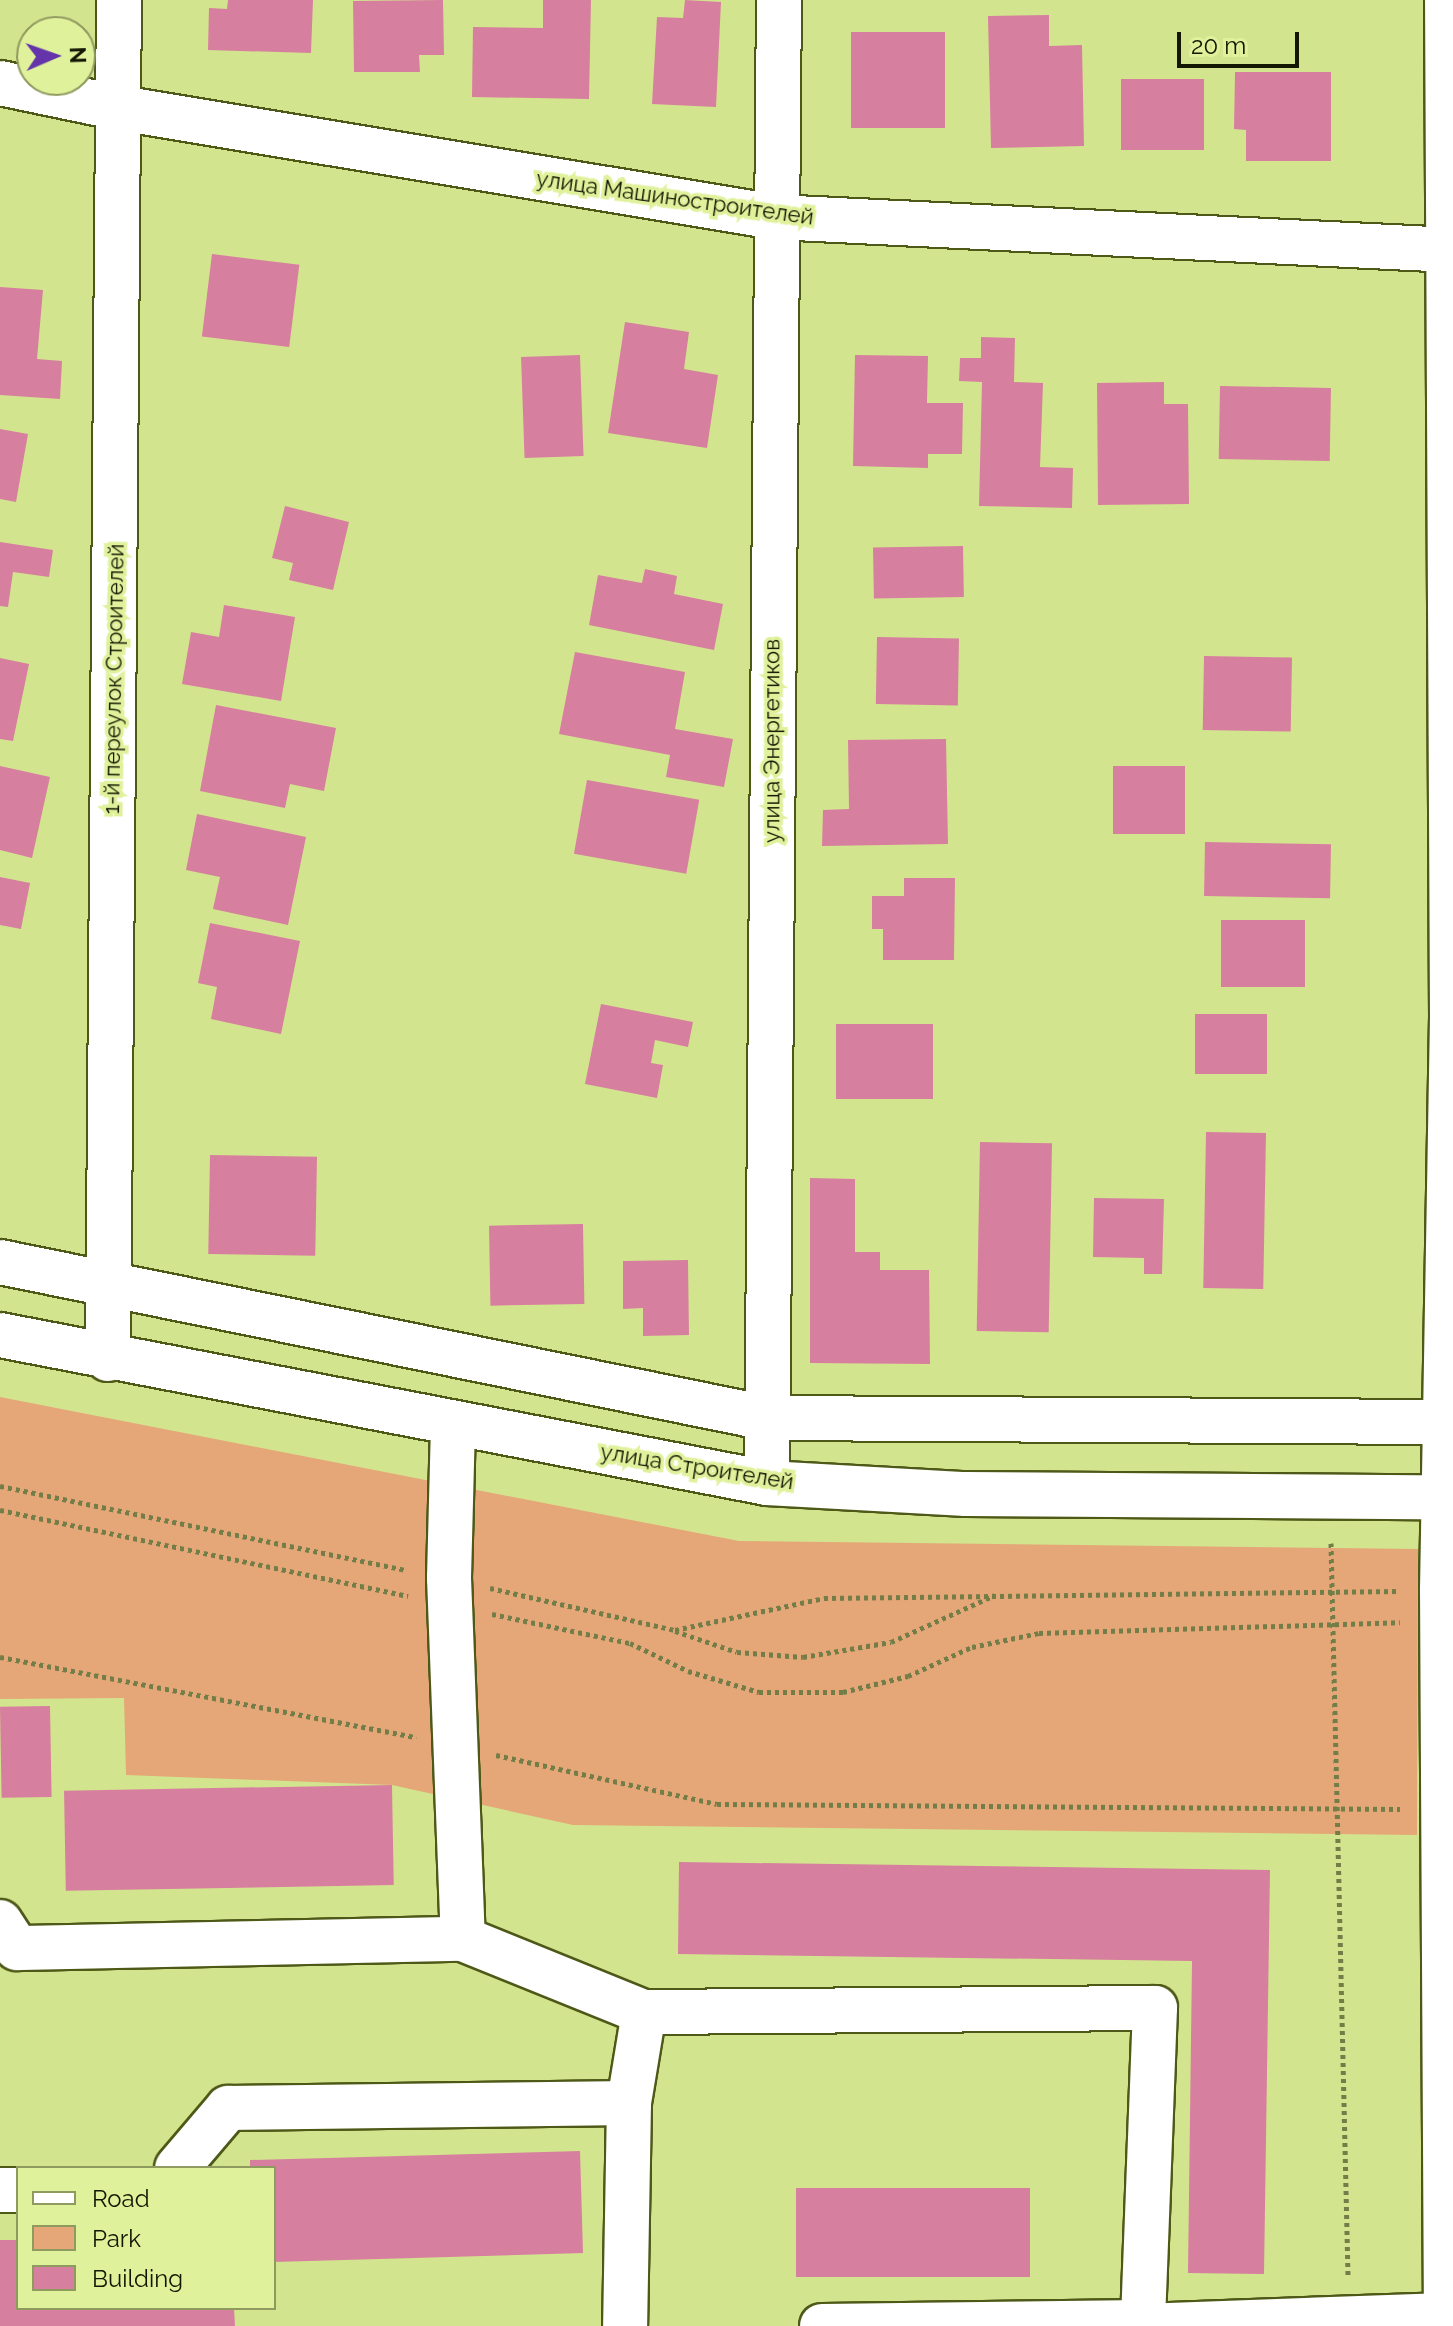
<!DOCTYPE html>
<meta charset="utf-8">
<style>
body{margin:0}
#map{position:relative;width:1453px;height:2326px;overflow:hidden;background:#d3e48f;font-family:Raleway,sans-serif}
div>[style]{position:absolute}
[style*='--x']{left:calc(var(--x)*1px);top:calc(var(--y)*1px);width:calc(var(--w)*1px);rotate:calc(var(--a)*1deg)}
.green>*{inset:0;background:#e5a778}
.building>*{inset:0;background:#d77f9e;transform-origin:0 0}
.path>*{height:5px;margin-top:-2.5px;transform-origin:0;background:repeating-linear-gradient(90deg,#737d48 0 4px,transparent 0 8px)}
.roads{filter:drop-shadow(2px 0 #4e5817) drop-shadow(-2px 0 #4e5817) drop-shadow(0 2px #4e5817) drop-shadow(0 -2px #4e5817)}
.minor>*{height:44px;margin:-22px;padding:0 22px;transform-origin:22px;border-radius:22px;background:#fff}
span{translate:-50% -50%;white-space:nowrap;text-align:center;line-height:1.15;-webkit-text-stroke:7px #e0f19c;paint-order:stroke}
.street-label{font-size:22px;color:#131701}
.legend{position:absolute;left:16px;top:2166px;width:260px;height:144px;box-sizing:border-box;background:#e0f19c;border:2px solid #8e9a5e;margin:0;padding:10px 14px;list-style:none;font-size:24px;color:#131701}
.legend li{display:flex;align-items:center;gap:16px;height:40px}
.legend b{width:40px;border:2px solid #8e9a5e}
.north{position:absolute;left:16px;top:16px;width:80px;height:80px;box-sizing:border-box;background:#e0f19c;border:2px solid #8e9a5e;border-radius:50%;rotate:88deg;font-size:22px;font-weight:700;line-height:32px;text-align:center;color:#131701}
.north::after{content:'';display:block;margin:auto;width:28px;height:36px;background:#6534ab;clip-path:polygon(50% 0,100% 100%,50% 72%,0 100%)}
.scale{position:absolute;left:1177px;top:32px;width:122px;height:36px;box-sizing:border-box;border:4px solid #131701;border-top:0;padding-left:10px;font-size:24px;line-height:28px;white-space:nowrap;color:#131701;-webkit-text-stroke:6px #e0f19c;paint-order:stroke}
</style>
<div id="map">
<div class="green">
<i style="clip-path:polygon(0 1397px,739px 1541px,1418px 1549px,1417px 1835px,573px 1825px,392px 1785px,126px 1775px,124px 1698px,0 1699px)"></i>
</div>
<div class="building">
<i style="clip-path:polygon(228px 0,313px 0,311px 53px,208px 50px,209px 8px,227px 9px)"></i>
<i style="clip-path:polygon(443px 0,444px 55px,419px 55px,420px 72px,354px 72px,353px 1px)"></i>
<i style="clip-path:polygon(543px 0,591px 0,589px 99px,472px 97px,473px 27px,543px 28px)"></i>
<i style="clip-path:polygon(685px 0,721px 2px,716px 107px,652px 104px,657px 17px,683px 18px)"></i>
<i style="clip-path:polygon(1049px 15px,1049px 46px,1082px 45px,1084px 146px,991px 148px,988px 16px)"></i>
<i style="left:945px;top:32px;width:96px;height:94px;rotate:90deg"></i>
<i style="clip-path:polygon(1235px 72px,1331px 72px,1331px 161px,1246px 161px,1246px 130px,1234px 129px)"></i>
<i style="left:1204px;top:79px;width:71px;height:83px;rotate:90deg"></i>
<i style="left:212px;top:254px;width:88px;height:83px;rotate:7deg"></i>
<i style="clip-path:polygon(0 287px,43px 290px,37px 359px,62px 361px,60px 399px,0 395px)"></i>
<i style="clip-path:polygon(625px 322px,689px 332px,684px 369px,718px 375px,707px 448px,608px 433px)"></i>
<i style="clip-path:polygon(981px 337px,1015px 338px,1014px 382px,1043px 383px,1040px 467px,1073px 468px,1072px 508px,979px 506px,982px 382px,959px 381px,960px 358px,981px 358px)"></i>
<i style="left:580px;top:355px;width:101px;height:59px;rotate:88deg"></i>
<i style="clip-path:polygon(855px 355px,928px 356px,927px 403px,963px 403px,962px 454px,928px 454px,928px 468px,853px 466px)"></i>
<i style="clip-path:polygon(1164px 382px,1164px 404px,1188px 404px,1189px 504px,1098px 505px,1097px 383px)"></i>
<i style="left:1220px;top:386px;width:111px;height:73px;rotate:1deg"></i>
<i style="clip-path:polygon(0 429px,28px 434px,16px 502px,0 499px)"></i>
<i style="clip-path:polygon(285px 506px,349px 522px,333px 590px,289px 580px,293px 563px,272px 558px)"></i>
<i style="clip-path:polygon(0 542px,53px 550px,49px 577px,13px 572px,8px 607px,0 606px)"></i>
<i style="left:963px;top:546px;width:51px;height:90px;rotate:89deg"></i>
<i style="clip-path:polygon(645px 569px,677px 576px,674px 594px,723px 604px,714px 650px,589px 625px,598px 575px,642px 583px)"></i>
<i style="clip-path:polygon(224px 605px,295px 617px,281px 701px,182px 684px,191px 632px,219px 637px)"></i>
<i style="left:877px;top:637px;width:82px;height:67px;rotate:1deg"></i>
<i style="clip-path:polygon(575px 652px,685px 672px,675px 729px,733px 739px,724px 787px,666px 777px,670px 755px,559px 734px)"></i>
<i style="left:1204px;top:656px;width:88px;height:74px;rotate:1deg"></i>
<i style="clip-path:polygon(0 658px,29px 664px,13px 741px,0 739px)"></i>
<i style="clip-path:polygon(216px 705px,336px 728px,324px 791px,290px 784px,285px 808px,200px 791px)"></i>
<i style="clip-path:polygon(946px 739px,948px 844px,822px 846px,823px 810px,849px 809px,848px 740px)"></i>
<i style="clip-path:polygon(0 766px,50px 777px,32px 858px,0 850px)"></i>
<i style="left:1113px;top:766px;width:72px;height:68px"></i>
<i style="left:587px;top:780px;width:114px;height:75px;rotate:10deg"></i>
<i style="clip-path:polygon(197px 814px,306px 837px,288px 925px,213px 909px,220px 877px,186px 870px)"></i>
<i style="left:1205px;top:842px;width:126px;height:54px;rotate:1deg"></i>
<i style="clip-path:polygon(0 877px,30px 883px,21px 929px,0 925px)"></i>
<i style="clip-path:polygon(904px 878px,955px 878px,954px 960px,883px 960px,883px 929px,872px 929px,872px 896px,904px 896px)"></i>
<i style="left:1221px;top:920px;width:84px;height:67px"></i>
<i style="clip-path:polygon(210px 923px,300px 941px,281px 1034px,211px 1019px,217px 987px,198px 983px)"></i>
<i style="clip-path:polygon(601px 1004px,693px 1022px,688px 1047px,655px 1040px,651px 1063px,663px 1065px,657px 1098px,585px 1084px)"></i>
<i style="left:1195px;top:1014px;width:72px;height:60px"></i>
<i style="left:836px;top:1024px;width:97px;height:75px"></i>
<i style="left:1206px;top:1132px;width:60px;height:156px;rotate:1deg"></i>
<i style="left:980px;top:1142px;width:72px;height:189px;rotate:1deg"></i>
<i style="left:210px;top:1155px;width:107px;height:99px;rotate:1deg"></i>
<i style="clip-path:polygon(810px 1178px,855px 1179px,855px 1252px,880px 1252px,880px 1270px,929px 1270px,930px 1364px,810px 1363px)"></i>
<i style="clip-path:polygon(1094px 1198px,1164px 1199px,1162px 1274px,1144px 1274px,1144px 1258px,1093px 1257px)"></i>
<i style="left:583px;top:1224px;width:80px;height:94px;rotate:89deg"></i>
<i style="clip-path:polygon(688px 1260px,689px 1335px,643px 1336px,643px 1308px,623px 1309px,623px 1261px)"></i>
<i style="left:50px;top:1706px;width:91px;height:50px;rotate:89deg"></i>
<i style="left:392px;top:1785px;width:100px;height:328px;rotate:89deg"></i>
<i style="clip-path:polygon(679px 1862px,1270px 1870px,1264px 2274px,1188px 2273px,1192px 1961px,678px 1954px)"></i>
<i style="clip-path:polygon(580px 2151px,583px 2253px,274px 2262px,274px 2168px,250px 2168px,250px 2160px)"></i>
<i style="left:1030px;top:2188px;width:89px;height:234px;rotate:90deg"></i>
<i style="clip-path:polygon(0 2240px,18px 2240px,18px 2308px,234px 2308px,235px 2326px,0 2326px)"></i>
</div>
<div class="path">
<i style="--x:0;--y:1486;--w:415;--a:11.7"></i>
<i style="--x:0;--y:1510;--w:417;--a:11.9"></i>
<i style="--x:1331;--y:1543;--w:734;--a:88.67"></i>
<i style="--x:490;--y:1588;--w:190;--a:12.8"></i>
<i style="--x:675;--y:1630;--w:152;--a:-12.1"></i>
<i style="--x:824;--y:1598;--w:576;--a:-0.7"></i>
<i style="--x:492;--y:1614;--w:141;--a:11.9"></i>
<i style="--x:630;--y:1643;--w:64;--a:25.8"></i>
<i style="--x:688;--y:1671;--w:74;--a:16.5"></i>
<i style="--x:759;--y:1692;--w:84;--a:0"></i>
<i style="--x:843;--y:1692;--w:67;--a:-13.8"></i>
<i style="--x:908;--y:1676;--w:70;--a:-24.4"></i>
<i style="--x:972;--y:1647;--w:68;--a:-11.8"></i>
<i style="--x:1039;--y:1633;--w:361;--a:-1.7"></i>
<i style="--x:675;--y:1631;--w:65;--a:18.7"></i>
<i style="--x:737;--y:1652;--w:66;--a:4.3"></i>
<i style="--x:803;--y:1657;--w:89;--a:-9.7"></i>
<i style="--x:891;--y:1642;--w:114;--a:-24.3"></i>
<i style="--x:0;--y:1657;--w:424;--a:10.9"></i>
<i style="--x:496;--y:1755;--w:226;--a:12.5"></i>
<i style="--x:717;--y:1804;--w:683;--a:0.42"></i>
</div>
<div class="roads">
<div class="minor">
<i style="--x:0;--y:83;--w:123;--a:11.8"></i>
<i style="--x:120;--y:108;--w:664;--a:9.45"></i>
<i style="--x:775;--y:217;--w:679;--a:2.79"></i>
<i style="--x:0;--y:1262;--w:783;--a:11.5"></i>
<i style="--x:767;--y:1418;--w:678;--a:0.34"></i>
<i style="--x:0;--y:1335;--w:781;--a:10.92"></i>
<i style="--x:767;--y:1483;--w:199;--a:3.2"></i>
<i style="--x:966;--y:1494;--w:487;--a:0.4"></i>
<i style="--x:108;--y:1359;--w:1359;--a:-89.54"></i>
<i style="--x:453;--y:1425;--w:153;--a:91.5"></i>
<i style="--x:449;--y:1578;--w:361;--a:87.8"></i>
<i style="--x:767;--y:1483;--w:1483;--a:-89.54"></i>
<i style="--x:0;--y:1922;--w:31;--a:57"></i>
<i style="--x:17;--y:1948;--w:446;--a:-1.2"></i>
<i style="--x:463;--y:1939;--w:195;--a:22"></i>
<i style="--x:644;--y:2012;--w:92;--a:99.4"></i>
<i style="--x:629;--y:2103;--w:223;--a:91"></i>
<i style="--x:644;--y:2012;--w:511;--a:-0.45"></i>
<i style="--x:1155;--y:2008;--w:314;--a:92.2"></i>
<i style="--x:1143;--y:2322;--w:321;--a:179.3"></i>
<i style="--x:177;--y:2168;--w:79;--a:-49.6"></i>
<i style="--x:228;--y:2108;--w:401;--a:-0.7"></i>
<i style="--x:0;--y:2190;--w:18;--a:0"></i>
<i style="--x:1142;--y:2326;--w:304;--a:-2.1"></i>
<i style="--x:1446;--y:2326;--w:736;--a:-90.31"></i>
<i style="--x:1442;--y:1590;--w:575;--a:-89"></i>
<i style="--x:1452;--y:1015;--w:1015;--a:-90.28"></i>
</div>
</div>
<div class="street-label">
<span style="left:675px;top:198px;rotate:8deg">улица Машиностроителей</span>
<span style="left:114px;top:679px;rotate:-89deg">1-й переулок Строителей</span>
<span style="left:772px;top:741px;rotate:-90deg">улица Энергетиков</span>
<span style="left:697px;top:1467px;rotate:9deg">улица Строителей</span>
</div>
<ul class="legend">
<li><b style="height:10px;background:#fff"></b>Road</li>
<li><b style="height:22px;background:#e5a778"></b>Park</li>
<li><b style="height:22px;background:#d77f9e"></b>Building</li>
</ul>
<div class="north">N</div>
<div class="scale">20 m</div>
</div>
